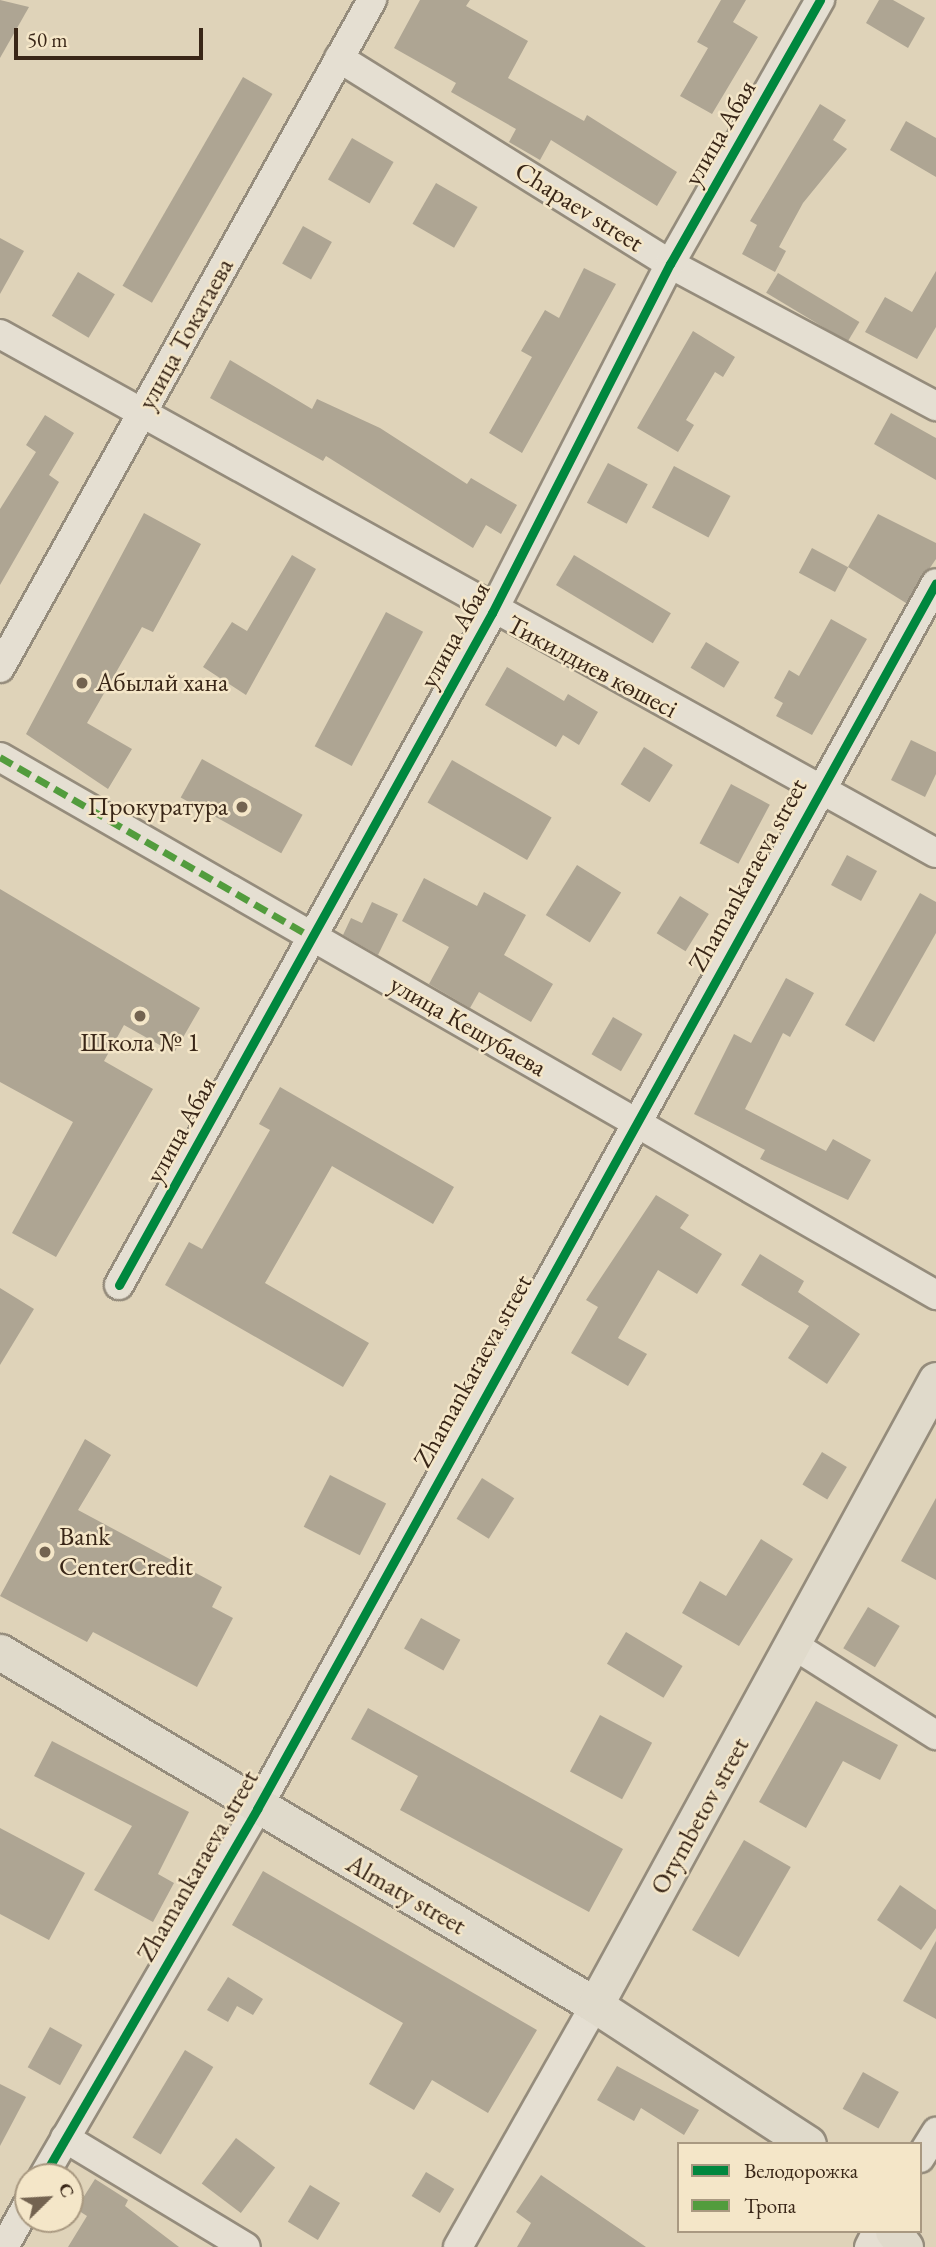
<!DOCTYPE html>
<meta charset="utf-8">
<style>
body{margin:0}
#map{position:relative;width:936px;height:2247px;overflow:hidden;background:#dfd3b9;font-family:"EB Garamond",serif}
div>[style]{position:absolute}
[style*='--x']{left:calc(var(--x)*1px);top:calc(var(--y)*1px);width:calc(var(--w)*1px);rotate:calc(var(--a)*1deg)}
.building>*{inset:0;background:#aea593;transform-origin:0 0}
.roads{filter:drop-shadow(2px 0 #958c7c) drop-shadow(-2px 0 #958c7c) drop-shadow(0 2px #958c7c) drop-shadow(0 -2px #958c7c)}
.minor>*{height:28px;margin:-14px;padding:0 14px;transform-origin:14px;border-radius:14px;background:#e5dfd2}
.major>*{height:35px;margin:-17.5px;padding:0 17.5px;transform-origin:17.5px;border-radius:17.5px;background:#e0dacb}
.quiet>*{height:7px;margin-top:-3.5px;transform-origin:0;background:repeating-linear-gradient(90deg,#529c3d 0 14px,transparent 0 21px)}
.cycleway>*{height:9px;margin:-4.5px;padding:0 4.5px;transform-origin:4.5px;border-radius:4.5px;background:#00873e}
.dots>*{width:19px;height:19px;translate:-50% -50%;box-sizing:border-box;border:4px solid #f4e6c8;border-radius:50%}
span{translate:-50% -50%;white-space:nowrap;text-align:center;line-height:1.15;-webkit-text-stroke:5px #f4e6c8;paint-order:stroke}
.street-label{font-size:26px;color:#392617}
.poi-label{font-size:26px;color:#392617}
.left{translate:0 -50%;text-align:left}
.right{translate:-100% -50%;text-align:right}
.legend{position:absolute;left:677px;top:2142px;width:245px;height:91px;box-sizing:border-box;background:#f4e6c8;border:2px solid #a99981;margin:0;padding:9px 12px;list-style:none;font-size:21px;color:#392617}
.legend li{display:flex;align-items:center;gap:14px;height:35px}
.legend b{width:35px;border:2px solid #a99981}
.north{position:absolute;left:14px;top:2163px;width:70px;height:70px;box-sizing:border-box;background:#f4e6c8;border:2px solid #a99981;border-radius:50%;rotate:66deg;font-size:19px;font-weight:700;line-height:28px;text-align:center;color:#392617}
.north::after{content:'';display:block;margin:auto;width:24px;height:32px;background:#736350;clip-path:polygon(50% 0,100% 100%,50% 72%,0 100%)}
.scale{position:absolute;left:14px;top:28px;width:189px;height:32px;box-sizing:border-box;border:4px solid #392617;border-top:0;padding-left:9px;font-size:21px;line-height:24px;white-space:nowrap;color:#392617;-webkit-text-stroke:5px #f4e6c8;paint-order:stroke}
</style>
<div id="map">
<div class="building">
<i style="clip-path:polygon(0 0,29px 7px,0 58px)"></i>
<i style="clip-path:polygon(420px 0,470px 0,466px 6px,528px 41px,508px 78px,584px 121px,587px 115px,677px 172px,657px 206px,551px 140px,540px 160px,509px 142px,516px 129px,451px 92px,456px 83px,394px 48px)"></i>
<i style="clip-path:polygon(721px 0,746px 0,733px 22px,758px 37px,712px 114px,680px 96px,708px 48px,697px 42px)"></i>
<i style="clip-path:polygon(879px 0,893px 0,925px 18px,908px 48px,866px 23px)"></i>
<i style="left:243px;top:77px;width:34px;height:241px;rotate:30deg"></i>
<i style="clip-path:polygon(820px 104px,846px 120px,833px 140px,847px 149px,803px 203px,779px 247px,786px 251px,775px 272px,742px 254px,757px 225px,750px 221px)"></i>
<i style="clip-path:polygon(906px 121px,936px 138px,936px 177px,890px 150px)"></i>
<i style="left:352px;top:138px;width:48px;height:48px;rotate:30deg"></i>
<i style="left:436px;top:183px;width:48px;height:47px;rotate:30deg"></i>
<i style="left:303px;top:226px;width:33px;height:43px;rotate:29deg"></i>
<i style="clip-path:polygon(0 238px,24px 251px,0 294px)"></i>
<i style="clip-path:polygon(584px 268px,616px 284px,522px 453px,489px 433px,532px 357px,521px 351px,545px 310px,559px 318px)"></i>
<i style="clip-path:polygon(936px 271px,936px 327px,917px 359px,865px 332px,885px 297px,912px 312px)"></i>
<i style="left:78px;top:272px;width:43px;height:51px;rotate:31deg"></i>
<i style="left:778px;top:273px;width:95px;height:23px;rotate:31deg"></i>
<i style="clip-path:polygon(693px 331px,735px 357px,723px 377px,715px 372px,686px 420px,694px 425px,678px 452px,637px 428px)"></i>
<i style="clip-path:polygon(230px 360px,312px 409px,317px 399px,380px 428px,467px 484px,471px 478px,517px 505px,501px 534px,486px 525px,473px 548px,326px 456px,323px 461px,210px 398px)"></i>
<i style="clip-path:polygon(891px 413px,936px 438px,936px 480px,874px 444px)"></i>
<i style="clip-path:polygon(45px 415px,74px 433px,49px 475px,59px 482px,0 585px,0 509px,36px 452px,26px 445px)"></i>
<i style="left:608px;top:463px;width:45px;height:45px;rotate:28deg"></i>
<i style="left:674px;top:466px;width:64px;height:47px;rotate:28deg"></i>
<i style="clip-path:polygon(144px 513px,201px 544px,153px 632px,142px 627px,87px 723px,132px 749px,108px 789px,26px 734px)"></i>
<i style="clip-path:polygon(878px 514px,936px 543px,936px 559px,906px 603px,848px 567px)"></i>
<i style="left:812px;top:548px;width:41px;height:28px;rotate:28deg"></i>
<i style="clip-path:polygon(292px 555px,316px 569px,246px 695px,203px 667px,232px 622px,247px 631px)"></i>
<i style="left:574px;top:555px;width:113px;height:35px;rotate:31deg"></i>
<i style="left:386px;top:612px;width:42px;height:152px;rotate:28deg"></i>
<i style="clip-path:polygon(831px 619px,867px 639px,812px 735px,776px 716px,783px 703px,774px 698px,789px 670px,799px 676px)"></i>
<i style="left:706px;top:642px;width:39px;height:30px;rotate:31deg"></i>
<i style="clip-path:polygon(507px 667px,564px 701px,568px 694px,598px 712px,579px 745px,563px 735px,556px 747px,485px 705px)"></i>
<i style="clip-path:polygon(911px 740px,936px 752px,936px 774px,925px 797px,891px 780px)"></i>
<i style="left:644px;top:747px;width:34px;height:44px;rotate:32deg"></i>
<i style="left:202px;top:759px;width:115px;height:44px;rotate:29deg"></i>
<i style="left:452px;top:760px;width:115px;height:49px;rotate:30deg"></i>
<i style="left:731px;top:784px;width:44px;height:67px;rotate:28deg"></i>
<i style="left:847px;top:855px;width:34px;height:34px;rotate:28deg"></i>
<i style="left:577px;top:865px;width:52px;height:59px;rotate:32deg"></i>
<i style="clip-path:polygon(424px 878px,477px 906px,484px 892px,526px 915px,504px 955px,553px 984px,531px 1022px,479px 992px,470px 1008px,429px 984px,449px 947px,402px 921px)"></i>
<i style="clip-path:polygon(0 889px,200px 1008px,174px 1053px,124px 1025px,104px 1061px,153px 1089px,56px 1257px,12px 1233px,73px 1122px,0 1082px)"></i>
<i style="clip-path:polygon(920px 893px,936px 902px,936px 933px,874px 1042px,845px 1025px)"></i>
<i style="left:680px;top:896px;width:34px;height:44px;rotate:32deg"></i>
<i style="clip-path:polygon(372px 902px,398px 914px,378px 955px,343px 935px,351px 918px,362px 923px)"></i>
<i style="clip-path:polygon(786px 978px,814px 993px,790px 1037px,783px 1033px,745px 1109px,826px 1151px,833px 1139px,871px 1160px,848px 1200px,760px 1159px,765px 1150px,694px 1114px,734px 1034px,751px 1043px)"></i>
<i style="left:613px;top:1017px;width:34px;height:43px;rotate:30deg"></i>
<i style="clip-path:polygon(280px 1087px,454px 1187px,433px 1224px,332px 1166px,265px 1283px,369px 1343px,343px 1387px,165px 1285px,189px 1242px,202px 1249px,270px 1130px,259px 1124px)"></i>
<i style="clip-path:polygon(656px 1195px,689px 1215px,680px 1228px,722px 1254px,697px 1294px,658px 1270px,618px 1338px,647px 1354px,628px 1386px,571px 1353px,598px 1307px,586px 1300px)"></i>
<i style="clip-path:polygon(760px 1254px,804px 1281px,798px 1292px,860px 1334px,827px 1384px,788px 1358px,809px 1326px,741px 1285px)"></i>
<i style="clip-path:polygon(0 1288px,34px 1309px,0 1365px)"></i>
<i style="clip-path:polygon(85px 1439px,111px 1455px,78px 1510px,222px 1587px,212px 1607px,233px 1618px,197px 1687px,93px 1632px,87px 1642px,0 1596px)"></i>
<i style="left:822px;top:1452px;width:29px;height:38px;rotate:31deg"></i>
<i style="left:330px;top:1475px;width:63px;height:58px;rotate:27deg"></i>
<i style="left:482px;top:1478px;width:38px;height:48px;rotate:32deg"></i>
<i style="clip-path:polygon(936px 1498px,936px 1580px,901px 1561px)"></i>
<i style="clip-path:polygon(761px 1539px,793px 1559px,739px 1646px,682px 1613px,700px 1581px,726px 1596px)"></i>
<i style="left:868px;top:1607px;width:37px;height:48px;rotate:31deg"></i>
<i style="left:421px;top:1618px;width:45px;height:35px;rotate:29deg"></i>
<i style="left:626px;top:1632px;width:66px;height:37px;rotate:31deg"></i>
<i style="clip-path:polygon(816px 1701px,898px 1745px,880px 1780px,843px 1761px,806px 1828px,759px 1802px)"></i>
<i style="clip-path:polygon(368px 1708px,623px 1849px,589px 1912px,400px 1810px,418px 1776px,351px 1739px)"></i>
<i style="left:600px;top:1715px;width:59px;height:64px;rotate:28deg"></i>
<i style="clip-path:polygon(52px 1741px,189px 1812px,158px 1874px,174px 1883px,153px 1922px,94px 1890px,132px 1826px,34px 1776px)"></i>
<i style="clip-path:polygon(0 1828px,85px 1873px,49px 1940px,0 1914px)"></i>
<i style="left:744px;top:1840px;width:54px;height:104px;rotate:30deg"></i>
<i style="clip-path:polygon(263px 1871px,537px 2030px,488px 2113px,432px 2080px,414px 2110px,369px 2084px,403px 2023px,232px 1925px)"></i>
<i style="clip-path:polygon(900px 1885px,936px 1910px,936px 1928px,921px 1950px,877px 1920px)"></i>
<i style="clip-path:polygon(936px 1941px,936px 2019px,903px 2001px)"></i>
<i style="clip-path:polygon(228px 1977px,263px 1999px,253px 2015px,237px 2006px,228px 2022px,207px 2010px)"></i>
<i style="left:50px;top:2027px;width:37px;height:46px;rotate:29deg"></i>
<i style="left:185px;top:2050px;width:33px;height:102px;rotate:31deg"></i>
<i style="clip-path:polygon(617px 2066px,699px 2110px,684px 2135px,641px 2108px,634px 2121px,597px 2100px)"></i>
<i style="left:863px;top:2072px;width:41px;height:42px;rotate:29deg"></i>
<i style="clip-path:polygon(0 2084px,26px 2097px,0 2146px)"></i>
<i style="left:236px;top:2138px;width:49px;height:57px;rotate:37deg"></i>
<i style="left:426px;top:2172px;width:33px;height:28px;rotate:31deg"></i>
<i style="clip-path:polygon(541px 2175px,646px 2247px,517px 2247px,531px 2223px,516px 2212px)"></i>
<i style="clip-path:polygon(95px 2179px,128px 2200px,125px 2206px,179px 2247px,68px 2247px,87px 2216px,76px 2209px)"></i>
<i style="left:310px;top:2185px;width:35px;height:43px;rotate:31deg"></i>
</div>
<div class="roads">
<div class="minor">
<i style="--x:339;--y:58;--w:390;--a:31.9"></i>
<i style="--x:670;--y:264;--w:302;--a:28.1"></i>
<i style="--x:0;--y:334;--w:1070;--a:29.01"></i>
<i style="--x:0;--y:668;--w:765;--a:-60.89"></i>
<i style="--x:0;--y:757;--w:1080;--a:29.89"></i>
<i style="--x:119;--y:1285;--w:769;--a:-60.97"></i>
<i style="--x:492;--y:613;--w:392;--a:-63"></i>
<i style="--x:670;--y:264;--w:304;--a:-60.4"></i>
<i style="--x:795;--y:1646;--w:167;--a:32.3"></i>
<i style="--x:65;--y:2138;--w:211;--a:31.1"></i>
<i style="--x:920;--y:2158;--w:31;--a:-58"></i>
<i style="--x:43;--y:2177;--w:426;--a:-59.8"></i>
<i style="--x:257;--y:1809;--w:1401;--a:-61.02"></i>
<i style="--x:4;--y:2247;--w:49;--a:-60.8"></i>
<i style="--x:458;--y:2247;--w:278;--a:-60.5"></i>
<i style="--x:869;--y:2247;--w:18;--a:-63"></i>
</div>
<div class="major">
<i style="--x:0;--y:1652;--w:692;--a:30.68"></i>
<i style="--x:595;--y:2005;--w:254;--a:33.1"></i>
<i style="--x:595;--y:2005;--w:712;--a:-61.38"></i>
<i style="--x:893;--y:2231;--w:20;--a:53"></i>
</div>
</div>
<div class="quiet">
<i style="--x:0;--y:757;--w:360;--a:30"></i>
</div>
<div class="cycleway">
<i style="--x:119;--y:1285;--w:769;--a:-60.97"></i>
<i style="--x:492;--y:613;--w:392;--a:-63"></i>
<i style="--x:670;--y:264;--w:304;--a:-60.4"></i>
<i style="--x:43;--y:2177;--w:426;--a:-59.8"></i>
<i style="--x:257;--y:1809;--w:1401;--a:-61.02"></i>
</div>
<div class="dots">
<i style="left:82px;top:683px;background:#736350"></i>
<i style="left:242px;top:807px;background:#736350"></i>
<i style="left:140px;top:1016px;background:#736350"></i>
<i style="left:45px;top:1552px;background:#736350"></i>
</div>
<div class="street-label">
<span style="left:720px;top:133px;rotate:-60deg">улица Абая</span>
<span style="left:579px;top:207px;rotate:32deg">Chapaev street</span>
<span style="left:186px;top:334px;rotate:-61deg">улица Токатаева</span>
<span style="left:455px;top:635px;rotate:-61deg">улица Абая</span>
<span style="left:592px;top:667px;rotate:28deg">Тикилдиев көшесі</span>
<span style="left:748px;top:875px;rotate:-61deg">Zhamankaraeva street</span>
<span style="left:468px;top:1026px;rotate:30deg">улица Кешубаева</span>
<span style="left:181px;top:1130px;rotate:-61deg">улица Абая</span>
<span style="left:473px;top:1371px;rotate:-61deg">Zhamankaraeva street</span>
<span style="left:700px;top:1816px;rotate:-61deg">Orymbetov street</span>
<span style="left:198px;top:1866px;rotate:-60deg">Zhamankaraeva street</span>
<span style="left:406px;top:1895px;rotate:30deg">Almaty street</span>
</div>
<div class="poi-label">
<span class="left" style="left:96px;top:683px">Абылай хана</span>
<span class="right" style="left:228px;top:807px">Прокуратура</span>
<span style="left:140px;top:1043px">Школа № 1</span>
<span class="left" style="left:59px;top:1552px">Bank<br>CenterCredit</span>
</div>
<ul class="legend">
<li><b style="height:9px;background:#00873e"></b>Велодорожка</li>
<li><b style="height:9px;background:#529c3d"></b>Тропа</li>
</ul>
<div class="north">С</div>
<div class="scale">50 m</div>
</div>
